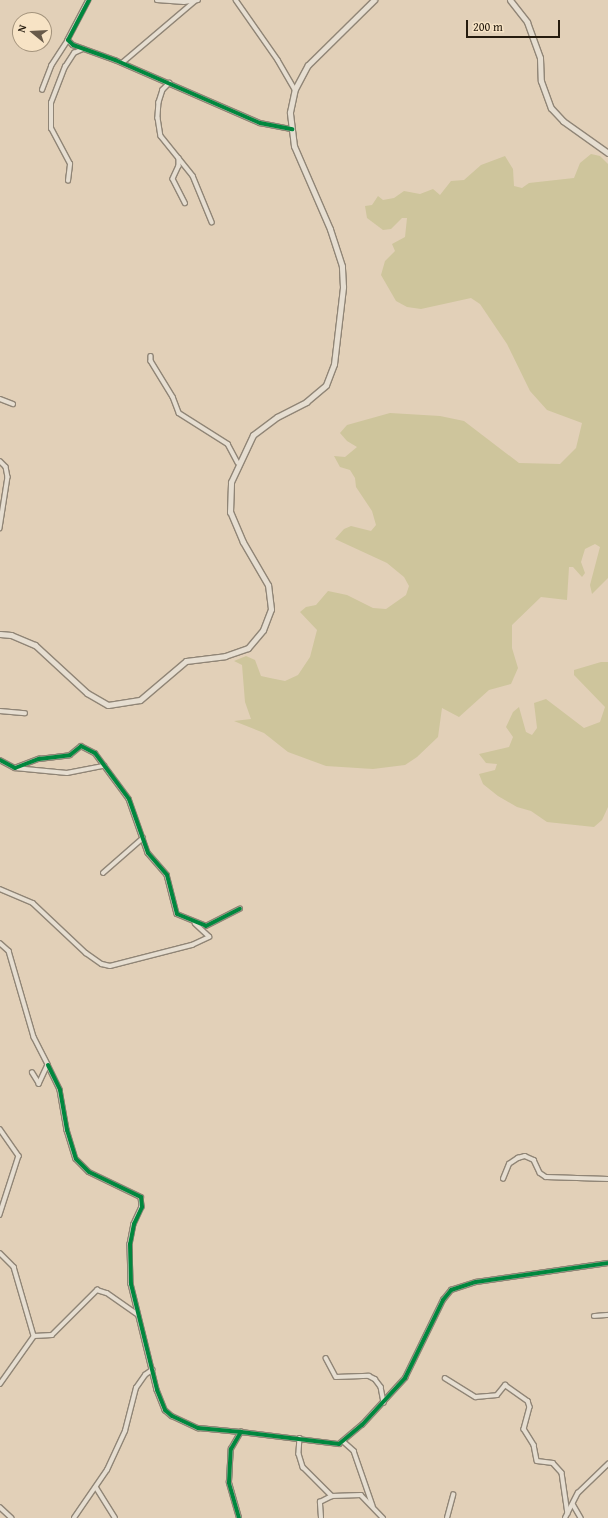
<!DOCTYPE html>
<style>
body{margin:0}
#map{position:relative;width:608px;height:1518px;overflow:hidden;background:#e2d0b8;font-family:"Gentium Book Plus",serif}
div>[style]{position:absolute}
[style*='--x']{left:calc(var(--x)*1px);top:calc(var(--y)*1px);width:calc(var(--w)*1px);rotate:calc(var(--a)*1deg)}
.green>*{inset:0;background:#cec59c}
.roads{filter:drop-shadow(1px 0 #908576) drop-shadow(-1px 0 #908576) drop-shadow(0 1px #908576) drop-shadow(0 -1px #908576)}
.minor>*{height:3.5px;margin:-1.75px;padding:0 1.75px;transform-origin:1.75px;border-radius:1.75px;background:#e6ded1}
.secondary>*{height:5px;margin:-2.5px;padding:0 2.5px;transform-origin:2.5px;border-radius:2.5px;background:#e6ded1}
.cycleway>*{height:4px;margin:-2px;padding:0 2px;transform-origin:2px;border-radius:2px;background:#00873e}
span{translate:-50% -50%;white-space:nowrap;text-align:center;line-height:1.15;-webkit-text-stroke:3.5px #f7e3c5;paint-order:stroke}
.north{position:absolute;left:12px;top:12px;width:40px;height:40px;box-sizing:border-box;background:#f7e3c5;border:1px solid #a3937c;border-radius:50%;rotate:288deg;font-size:11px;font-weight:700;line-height:16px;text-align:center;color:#251b0e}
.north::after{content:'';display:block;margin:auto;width:14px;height:18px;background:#675a4a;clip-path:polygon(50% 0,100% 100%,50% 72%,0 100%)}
.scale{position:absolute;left:466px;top:20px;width:94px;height:18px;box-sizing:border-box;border:2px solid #251b0e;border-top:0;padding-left:5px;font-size:12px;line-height:14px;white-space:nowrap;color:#251b0e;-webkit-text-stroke:3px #f7e3c5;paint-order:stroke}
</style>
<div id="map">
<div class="green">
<i style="clip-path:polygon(591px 154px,600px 156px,608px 164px,608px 578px,592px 594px,590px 585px,600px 547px,595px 544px,585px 549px,581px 562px,585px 573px,582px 577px,573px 567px,569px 567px,567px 600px,541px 597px,512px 625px,512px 648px,518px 668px,511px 684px,489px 690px,459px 717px,442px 708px,438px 737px,417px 757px,405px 765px,373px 769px,326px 766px,288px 752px,264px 733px,234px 721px,251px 719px,245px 702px,242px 665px,234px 661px,246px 656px,255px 660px,261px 676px,270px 678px,285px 681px,298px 675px,310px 657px,317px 630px,300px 612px,306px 607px,316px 605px,328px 591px,347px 595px,373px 608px,386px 609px,406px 595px,409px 586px,404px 577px,387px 563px,335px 539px,344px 529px,351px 526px,371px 531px,376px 525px,372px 511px,356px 487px,355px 478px,350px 470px,340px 467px,334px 456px,345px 457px,357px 447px,347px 441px,340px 433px,347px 425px,390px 413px,440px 416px,464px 421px,519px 463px,560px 464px,576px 448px,582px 423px,547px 410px,530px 391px,507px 344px,480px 304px,471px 298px,421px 309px,407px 307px,396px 301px,381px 275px,385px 261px,395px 251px,392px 244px,405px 237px,407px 218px,402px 218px,391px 229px,383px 230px,367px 218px,365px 206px,372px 205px,378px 196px,383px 200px,394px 198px,404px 191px,420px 194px,433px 189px,440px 195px,451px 181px,464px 180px,481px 165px,505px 156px,513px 169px,514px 186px,522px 188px,529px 183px,574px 178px,580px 163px)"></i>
<i style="clip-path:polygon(601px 662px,608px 662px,608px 807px,602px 820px,594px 827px,547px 822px,531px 811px,517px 807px,498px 796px,483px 784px,479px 774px,495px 770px,497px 764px,486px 763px,479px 754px,509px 747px,513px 737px,506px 727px,513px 712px,519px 707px,526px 732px,532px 735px,537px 728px,534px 703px,546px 699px,584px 728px,600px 722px,605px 707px,574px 675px,574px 670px)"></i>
</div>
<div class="roads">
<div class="minor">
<i style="--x:89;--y:0;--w:45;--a:117.7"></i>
<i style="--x:68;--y:40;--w:7;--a:45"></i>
<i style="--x:73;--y:45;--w:45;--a:19.7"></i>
<i style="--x:115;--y:60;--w:158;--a:23.5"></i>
<i style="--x:260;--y:123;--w:33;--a:11"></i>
<i style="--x:157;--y:0;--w:27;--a:4"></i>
<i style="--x:184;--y:2;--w:14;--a:-8"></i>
<i style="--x:236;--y:0;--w:73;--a:55"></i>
<i style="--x:278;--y:60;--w:34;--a:60"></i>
<i style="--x:122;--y:63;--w:96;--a:-40.3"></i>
<i style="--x:170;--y:83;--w:10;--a:135"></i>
<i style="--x:163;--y:90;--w:13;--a:108"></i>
<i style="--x:159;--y:102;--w:16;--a:94"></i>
<i style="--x:158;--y:118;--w:18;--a:81"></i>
<i style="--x:161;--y:136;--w:51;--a:51.3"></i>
<i style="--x:193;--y:176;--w:50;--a:67.6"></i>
<i style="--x:42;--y:90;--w:26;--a:-69"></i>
<i style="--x:51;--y:66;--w:31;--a:-57"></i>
<i style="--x:179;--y:158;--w:8;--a:90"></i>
<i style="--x:179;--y:166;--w:14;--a:115"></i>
<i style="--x:173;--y:179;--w:27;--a:63"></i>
<i style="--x:68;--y:181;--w:17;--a:-83"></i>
<i style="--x:70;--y:164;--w:40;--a:-118"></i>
<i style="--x:51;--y:129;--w:26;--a:-90"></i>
<i style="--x:51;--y:103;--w:39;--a:-69"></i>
<i style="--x:65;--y:67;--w:17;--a:-57"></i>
<i style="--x:74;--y:53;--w:10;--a:-24"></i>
<i style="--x:151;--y:356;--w:5;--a:90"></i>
<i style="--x:151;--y:361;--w:42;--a:58.6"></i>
<i style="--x:173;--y:397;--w:17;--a:69"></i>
<i style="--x:179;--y:413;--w:58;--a:32.3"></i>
<i style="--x:228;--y:444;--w:21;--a:62"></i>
<i style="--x:0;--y:399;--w:14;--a:21"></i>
<i style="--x:0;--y:461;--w:8;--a:45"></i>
<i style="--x:6;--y:467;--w:10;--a:79"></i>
<i style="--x:8;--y:477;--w:52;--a:98.9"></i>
<i style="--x:0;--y:711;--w:25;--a:5"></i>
<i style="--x:0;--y:760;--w:17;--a:28"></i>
<i style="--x:15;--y:768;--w:26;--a:-21"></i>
<i style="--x:39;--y:759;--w:31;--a:-7"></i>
<i style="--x:70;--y:755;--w:14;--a:-39"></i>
<i style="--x:81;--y:746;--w:16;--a:27"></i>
<i style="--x:95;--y:753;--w:57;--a:53.5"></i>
<i style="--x:129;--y:799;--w:57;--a:70.6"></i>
<i style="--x:148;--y:853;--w:29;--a:49"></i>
<i style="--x:167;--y:875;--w:40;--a:75.6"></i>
<i style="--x:177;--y:914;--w:31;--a:22"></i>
<i style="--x:206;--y:926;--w:38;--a:-27"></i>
<i style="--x:15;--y:768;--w:52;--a:5.5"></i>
<i style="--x:67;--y:773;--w:38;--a:-11"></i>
<i style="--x:103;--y:873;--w:53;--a:-41.2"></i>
<i style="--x:0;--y:889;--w:36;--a:23"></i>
<i style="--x:33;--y:903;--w:73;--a:43.3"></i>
<i style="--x:86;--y:953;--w:19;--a:35"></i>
<i style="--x:102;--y:964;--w:8;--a:14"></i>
<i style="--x:110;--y:966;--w:85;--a:-14.4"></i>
<i style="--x:192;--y:945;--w:19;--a:-25"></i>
<i style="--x:209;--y:937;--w:19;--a:-137"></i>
<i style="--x:0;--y:943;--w:12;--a:42"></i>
<i style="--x:9;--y:951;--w:90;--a:73.8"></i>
<i style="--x:34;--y:1037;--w:31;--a:63"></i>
<i style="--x:48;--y:1065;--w:21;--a:115"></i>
<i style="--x:39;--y:1084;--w:13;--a:-122"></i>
<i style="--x:48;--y:1065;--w:28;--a:64"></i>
<i style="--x:60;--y:1090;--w:41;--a:80.1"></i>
<i style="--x:67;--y:1130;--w:30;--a:73"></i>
<i style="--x:76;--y:1159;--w:18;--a:45"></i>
<i style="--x:89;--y:1172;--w:58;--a:25.7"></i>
<i style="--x:141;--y:1197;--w:10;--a:84"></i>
<i style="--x:142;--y:1207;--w:19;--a:115"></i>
<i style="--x:134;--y:1224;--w:20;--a:101"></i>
<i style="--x:130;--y:1244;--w:40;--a:88.6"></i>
<i style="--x:131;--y:1284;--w:109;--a:76.2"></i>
<i style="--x:157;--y:1390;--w:22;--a:68"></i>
<i style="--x:165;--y:1410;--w:9;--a:41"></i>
<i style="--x:172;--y:1416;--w:29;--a:25"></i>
<i style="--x:198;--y:1428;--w:43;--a:5.3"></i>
<i style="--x:0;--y:1129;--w:33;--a:55"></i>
<i style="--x:19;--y:1156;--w:62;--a:107.9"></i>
<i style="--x:503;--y:1179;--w:16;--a:-68"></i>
<i style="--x:509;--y:1164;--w:11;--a:-34"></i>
<i style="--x:518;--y:1158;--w:7;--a:-16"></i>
<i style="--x:525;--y:1156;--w:10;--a:24"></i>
<i style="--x:534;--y:1160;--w:14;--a:65"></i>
<i style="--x:540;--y:1173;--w:7;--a:34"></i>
<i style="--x:546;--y:1177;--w:62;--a:1.8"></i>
<i style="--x:0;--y:1253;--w:20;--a:45"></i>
<i style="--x:14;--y:1267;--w:72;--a:73.8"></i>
<i style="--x:594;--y:1316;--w:14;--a:-4"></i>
<i style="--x:326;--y:1358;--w:21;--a:62"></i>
<i style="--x:336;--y:1377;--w:33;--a:-2"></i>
<i style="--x:369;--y:1376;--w:7;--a:27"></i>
<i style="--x:375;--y:1379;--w:10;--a:53"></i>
<i style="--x:381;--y:1387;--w:16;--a:79"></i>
<i style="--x:445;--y:1378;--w:36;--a:32"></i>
<i style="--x:476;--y:1397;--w:21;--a:-5"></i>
<i style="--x:497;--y:1395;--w:13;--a:-51"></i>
<i style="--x:505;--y:1385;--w:28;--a:35"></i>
<i style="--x:528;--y:1401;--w:6;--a:72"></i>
<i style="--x:530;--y:1407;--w:23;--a:105"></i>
<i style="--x:524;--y:1429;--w:19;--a:58"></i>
<i style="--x:534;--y:1445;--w:16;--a:79"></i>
<i style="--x:537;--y:1461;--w:16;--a:7"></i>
<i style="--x:553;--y:1463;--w:13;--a:48"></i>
<i style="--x:562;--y:1473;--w:41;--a:81.7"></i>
<i style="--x:0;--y:1384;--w:59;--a:-54.7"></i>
<i style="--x:34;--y:1336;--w:18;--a:-3"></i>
<i style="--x:52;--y:1335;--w:64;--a:-45"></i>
<i style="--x:97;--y:1290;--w:10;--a:17"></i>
<i style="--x:107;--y:1293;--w:37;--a:35"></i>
<i style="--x:300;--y:1438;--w:16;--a:94"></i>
<i style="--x:299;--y:1454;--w:14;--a:73"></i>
<i style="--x:303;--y:1467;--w:41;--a:45"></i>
<i style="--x:332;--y:1496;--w:29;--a:-2"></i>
<i style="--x:361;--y:1495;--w:32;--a:46"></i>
<i style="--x:343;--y:1441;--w:15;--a:42"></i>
<i style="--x:354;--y:1451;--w:58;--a:70.9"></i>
<i style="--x:96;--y:1487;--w:36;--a:58"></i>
<i style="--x:573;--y:1504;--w:16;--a:60"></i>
<i style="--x:0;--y:1507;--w:16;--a:43"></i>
<i style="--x:74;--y:1518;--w:58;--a:-55.5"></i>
<i style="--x:107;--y:1470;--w:43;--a:-65.2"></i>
<i style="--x:125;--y:1431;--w:44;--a:-75.7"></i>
<i style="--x:136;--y:1388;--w:16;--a:-55"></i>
<i style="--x:145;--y:1375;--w:9;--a:-36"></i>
<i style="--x:239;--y:1518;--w:37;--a:-106"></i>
<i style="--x:229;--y:1482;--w:33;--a:-87"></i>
<i style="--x:231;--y:1449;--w:20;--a:-60"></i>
<i style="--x:241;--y:1432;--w:99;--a:7"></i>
<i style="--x:339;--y:1444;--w:30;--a:-40"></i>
<i style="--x:362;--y:1425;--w:64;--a:-47.5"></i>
<i style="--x:405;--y:1378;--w:87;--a:-64"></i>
<i style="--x:443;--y:1300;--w:13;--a:-51"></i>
<i style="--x:451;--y:1290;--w:26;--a:-18"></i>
<i style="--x:476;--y:1282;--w:133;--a:-8.2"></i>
<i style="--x:321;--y:1518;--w:16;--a:-94"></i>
<i style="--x:320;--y:1502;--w:13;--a:-27"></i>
<i style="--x:447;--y:1518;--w:24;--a:-75"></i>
<i style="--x:565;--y:1518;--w:28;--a:-63"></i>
<i style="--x:578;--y:1493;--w:42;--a:-44"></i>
</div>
<div class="secondary">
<i style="--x:510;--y:0;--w:28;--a:52"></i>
<i style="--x:527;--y:22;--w:38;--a:70"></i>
<i style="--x:540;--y:58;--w:23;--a:88"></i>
<i style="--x:541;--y:81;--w:29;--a:70"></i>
<i style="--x:551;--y:108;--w:18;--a:47"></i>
<i style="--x:563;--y:121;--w:55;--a:35.4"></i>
<i style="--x:0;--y:634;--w:11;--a:5"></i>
<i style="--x:11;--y:635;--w:26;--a:23"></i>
<i style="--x:35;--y:645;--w:71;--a:42.7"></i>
<i style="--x:87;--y:693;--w:24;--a:30"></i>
<i style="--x:108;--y:705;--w:32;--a:-9"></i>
<i style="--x:140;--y:700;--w:60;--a:-40.3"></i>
<i style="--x:186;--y:661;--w:39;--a:-7"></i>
<i style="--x:225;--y:656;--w:24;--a:-19"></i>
<i style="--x:248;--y:648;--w:23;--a:-50"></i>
<i style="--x:263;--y:630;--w:22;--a:-69"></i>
<i style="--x:271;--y:609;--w:24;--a:-97"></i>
<i style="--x:268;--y:585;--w:50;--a:-120.2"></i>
<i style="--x:243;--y:542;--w:33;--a:-113"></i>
<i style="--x:230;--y:512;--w:30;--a:-88"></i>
<i style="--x:231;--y:482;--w:52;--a:-64.9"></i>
<i style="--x:253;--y:435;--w:30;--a:-37"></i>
<i style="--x:277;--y:417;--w:33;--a:-27"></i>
<i style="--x:306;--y:402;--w:26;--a:-40"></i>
<i style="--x:326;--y:385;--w:22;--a:-69"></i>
<i style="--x:334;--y:364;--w:78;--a:-83.3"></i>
<i style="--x:343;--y:287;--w:21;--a:-93"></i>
<i style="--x:342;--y:266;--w:39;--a:-108"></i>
<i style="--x:330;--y:229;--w:90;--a:-113.4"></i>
<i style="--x:294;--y:146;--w:34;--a:-97"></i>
<i style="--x:290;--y:112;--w:24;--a:-78"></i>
<i style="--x:295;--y:89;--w:27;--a:-62"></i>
<i style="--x:308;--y:65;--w:93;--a:-44.6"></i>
</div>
</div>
<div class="cycleway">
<i style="--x:89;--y:0;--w:45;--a:117.7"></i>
<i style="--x:68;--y:40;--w:7;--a:45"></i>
<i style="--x:73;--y:45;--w:45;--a:19.7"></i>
<i style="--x:115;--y:60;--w:158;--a:23.5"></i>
<i style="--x:260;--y:123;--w:33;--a:11"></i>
<i style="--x:0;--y:760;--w:17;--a:28"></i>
<i style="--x:15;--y:768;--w:26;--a:-21"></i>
<i style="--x:39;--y:759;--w:31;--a:-7"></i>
<i style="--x:70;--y:755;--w:14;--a:-39"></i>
<i style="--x:81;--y:746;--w:16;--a:27"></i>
<i style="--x:95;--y:753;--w:57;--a:53.5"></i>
<i style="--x:129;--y:799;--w:57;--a:70.6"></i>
<i style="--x:148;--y:853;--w:29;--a:49"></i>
<i style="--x:167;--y:875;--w:40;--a:75.6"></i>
<i style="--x:177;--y:914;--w:31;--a:22"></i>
<i style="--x:206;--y:926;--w:38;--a:-27"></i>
<i style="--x:48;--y:1065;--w:28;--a:64"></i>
<i style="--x:60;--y:1090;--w:41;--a:80.1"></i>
<i style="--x:67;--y:1130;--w:30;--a:73"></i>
<i style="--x:76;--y:1159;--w:18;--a:45"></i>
<i style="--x:89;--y:1172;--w:58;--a:25.7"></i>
<i style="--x:141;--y:1197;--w:10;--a:84"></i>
<i style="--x:142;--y:1207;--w:19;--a:115"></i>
<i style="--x:134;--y:1224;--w:20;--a:101"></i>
<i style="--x:130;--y:1244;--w:40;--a:88.6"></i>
<i style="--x:131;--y:1284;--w:109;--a:76.2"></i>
<i style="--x:157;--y:1390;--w:22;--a:68"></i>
<i style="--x:165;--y:1410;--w:9;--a:41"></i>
<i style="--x:172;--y:1416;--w:29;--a:25"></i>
<i style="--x:198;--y:1428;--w:43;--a:5.3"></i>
<i style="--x:239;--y:1518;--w:37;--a:-106"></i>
<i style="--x:229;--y:1482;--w:33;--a:-87"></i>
<i style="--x:231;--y:1449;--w:20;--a:-60"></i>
<i style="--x:241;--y:1432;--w:99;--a:7"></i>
<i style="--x:339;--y:1444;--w:30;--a:-40"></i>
<i style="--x:362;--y:1425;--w:64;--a:-47.5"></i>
<i style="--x:405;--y:1378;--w:87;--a:-64"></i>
<i style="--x:443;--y:1300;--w:13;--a:-51"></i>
<i style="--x:451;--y:1290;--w:26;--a:-18"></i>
<i style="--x:476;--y:1282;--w:133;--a:-8.2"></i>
</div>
<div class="north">N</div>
<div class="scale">200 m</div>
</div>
